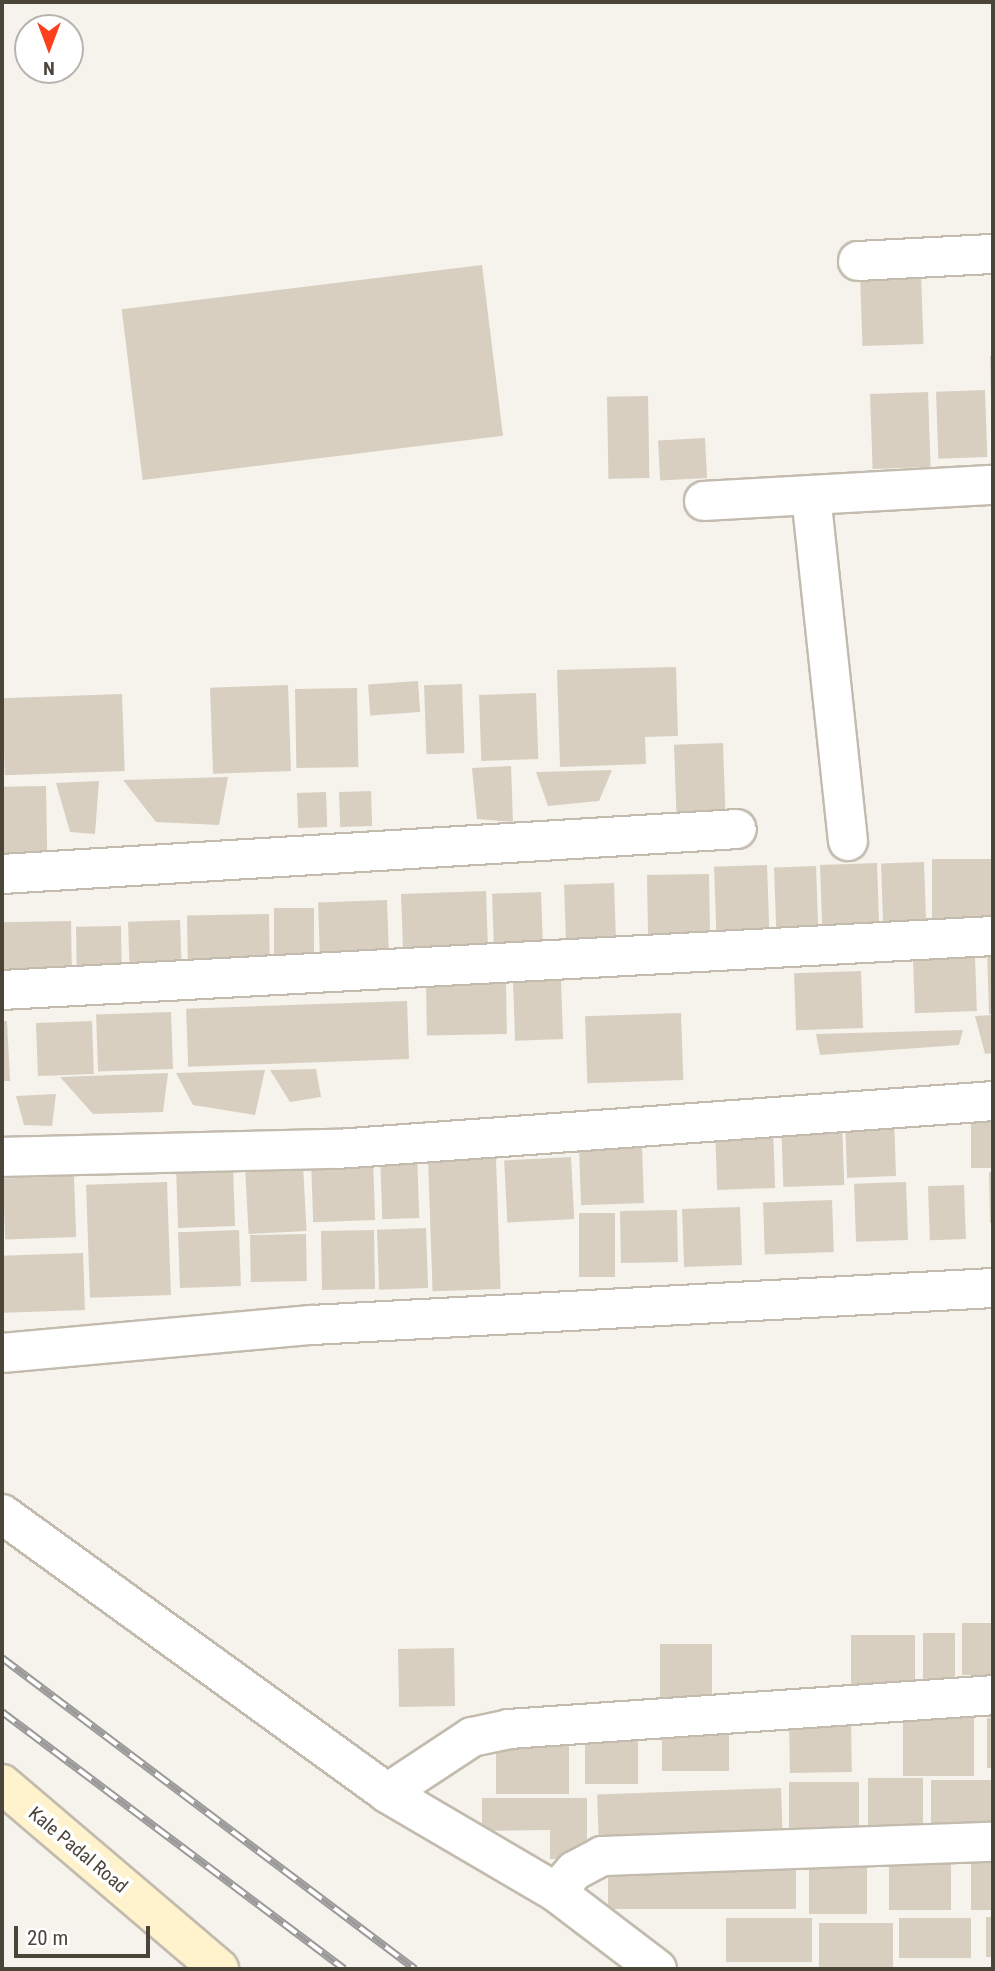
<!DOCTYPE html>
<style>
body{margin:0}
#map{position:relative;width:995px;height:1971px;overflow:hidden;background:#f6f3ec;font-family:"Roboto Condensed",sans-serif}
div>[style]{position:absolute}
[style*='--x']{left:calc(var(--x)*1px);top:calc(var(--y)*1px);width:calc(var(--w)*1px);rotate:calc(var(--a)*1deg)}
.building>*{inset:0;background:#d8cfc1;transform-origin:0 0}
.roads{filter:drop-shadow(2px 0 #c2bbae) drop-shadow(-2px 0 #c2bbae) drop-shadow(0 2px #c2bbae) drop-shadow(0 -2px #c2bbae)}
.street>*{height:38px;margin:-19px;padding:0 19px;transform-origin:19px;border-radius:19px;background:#fff}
.secondary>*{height:38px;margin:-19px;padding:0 19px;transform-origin:19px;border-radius:19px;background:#fff3cd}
.rail>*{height:8px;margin-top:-4px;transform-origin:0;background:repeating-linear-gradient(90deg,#fff 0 16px,#9a9a9a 0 32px);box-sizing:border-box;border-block:2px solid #9a9a9a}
span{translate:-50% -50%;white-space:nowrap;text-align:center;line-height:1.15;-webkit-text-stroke:7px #fff;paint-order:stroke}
.street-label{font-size:19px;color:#4b4439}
.frame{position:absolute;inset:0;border:4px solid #4b4439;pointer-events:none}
.north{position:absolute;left:14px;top:14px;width:70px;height:70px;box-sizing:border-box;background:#fff;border:2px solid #b7b4b0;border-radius:50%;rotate:180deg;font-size:19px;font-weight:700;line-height:28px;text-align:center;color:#4b4439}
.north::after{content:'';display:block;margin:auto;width:24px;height:32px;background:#fc3f1d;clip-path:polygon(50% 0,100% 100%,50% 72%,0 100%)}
.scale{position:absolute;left:14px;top:1926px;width:136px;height:32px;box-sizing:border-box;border:4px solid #4b4439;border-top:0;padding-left:9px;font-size:21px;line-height:24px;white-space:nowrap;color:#4b4439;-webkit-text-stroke:5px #fff;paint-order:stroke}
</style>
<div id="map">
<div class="building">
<i style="left:482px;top:265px;width:172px;height:363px;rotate:83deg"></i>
<i style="left:921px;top:273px;width:71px;height:61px;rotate:88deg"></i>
<i style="clip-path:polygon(990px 356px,993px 356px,993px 398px,991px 398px)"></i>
<i style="left:985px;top:390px;width:67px;height:49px;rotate:88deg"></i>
<i style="left:928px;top:392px;width:75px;height:58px;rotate:88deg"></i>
<i style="left:648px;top:396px;width:82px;height:41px;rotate:89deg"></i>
<i style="left:705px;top:438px;width:40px;height:47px;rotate:87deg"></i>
<i style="clip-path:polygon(676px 667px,678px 736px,645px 737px,646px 764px,560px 767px,557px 670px)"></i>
<i style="left:418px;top:681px;width:31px;height:50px;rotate:86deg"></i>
<i style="left:462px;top:684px;width:69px;height:38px;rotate:88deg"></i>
<i style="left:288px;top:685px;width:86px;height:78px;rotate:88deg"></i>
<i style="left:357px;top:688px;width:79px;height:62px;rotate:89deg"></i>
<i style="left:536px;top:693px;width:66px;height:57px;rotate:88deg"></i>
<i style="left:122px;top:694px;width:77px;height:120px;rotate:88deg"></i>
<i style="left:723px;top:743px;width:71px;height:49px;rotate:88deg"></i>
<i style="clip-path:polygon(511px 766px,513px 822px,477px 819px,472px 768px)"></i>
<i style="clip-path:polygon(612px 770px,599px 801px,548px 806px,536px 772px)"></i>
<i style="clip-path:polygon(228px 777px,219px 825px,156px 822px,123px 780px)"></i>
<i style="clip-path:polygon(99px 781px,95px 834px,70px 832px,56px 783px)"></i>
<i style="left:46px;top:786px;width:78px;height:44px;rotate:89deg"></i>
<i style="left:371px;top:791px;width:35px;height:32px;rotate:88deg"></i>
<i style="left:326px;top:792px;width:35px;height:29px;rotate:88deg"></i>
<i style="left:993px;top:859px;width:65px;height:61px;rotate:90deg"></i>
<i style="left:924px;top:862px;width:62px;height:43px;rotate:88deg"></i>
<i style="left:877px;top:863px;width:63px;height:57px;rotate:88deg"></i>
<i style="left:767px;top:865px;width:76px;height:53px;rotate:88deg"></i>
<i style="left:816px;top:866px;width:64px;height:42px;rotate:88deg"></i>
<i style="left:709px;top:874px;width:63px;height:62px;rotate:89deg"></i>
<i style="left:614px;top:883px;width:71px;height:50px;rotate:88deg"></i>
<i style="left:486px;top:891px;width:64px;height:85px;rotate:88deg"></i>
<i style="left:541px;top:892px;width:61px;height:49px;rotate:88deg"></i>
<i style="left:387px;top:900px;width:67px;height:69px;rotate:88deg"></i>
<i style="left:274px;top:908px;width:40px;height:62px"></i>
<i style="left:269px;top:914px;width:60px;height:82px;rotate:89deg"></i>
<i style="left:180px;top:920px;width:55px;height:52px;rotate:88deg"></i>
<i style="left:71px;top:921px;width:59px;height:69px;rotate:89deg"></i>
<i style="left:121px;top:926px;width:46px;height:45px;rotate:89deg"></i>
<i style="clip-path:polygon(987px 950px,993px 950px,993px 1014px,989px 1014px)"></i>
<i style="left:975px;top:957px;width:54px;height:62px;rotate:88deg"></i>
<i style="left:861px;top:971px;width:57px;height:67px;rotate:88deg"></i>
<i style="left:561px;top:980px;width:59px;height:48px;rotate:88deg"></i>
<i style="left:506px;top:981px;width:53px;height:80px;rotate:89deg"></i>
<i style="left:407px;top:1001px;width:58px;height:221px;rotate:88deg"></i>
<i style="left:171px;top:1012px;width:57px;height:75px;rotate:88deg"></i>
<i style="left:681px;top:1013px;width:67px;height:96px;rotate:88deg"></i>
<i style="clip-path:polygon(993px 1015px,993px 1053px,985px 1054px,975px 1016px)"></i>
<i style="clip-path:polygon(2px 1021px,7px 1021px,10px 1081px,2px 1081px)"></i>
<i style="left:92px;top:1021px;width:53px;height:56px;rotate:88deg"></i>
<i style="clip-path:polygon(963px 1030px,959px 1045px,820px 1055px,816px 1034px)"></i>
<i style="clip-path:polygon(316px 1069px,321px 1097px,290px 1102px,270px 1070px)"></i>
<i style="clip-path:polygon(265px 1070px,255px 1115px,193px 1105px,176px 1073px)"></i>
<i style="clip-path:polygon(168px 1073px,163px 1112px,93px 1114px,60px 1077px)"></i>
<i style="clip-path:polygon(56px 1094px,52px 1126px,24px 1125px,16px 1096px)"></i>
<i style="left:894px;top:1118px;width:58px;height:49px;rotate:88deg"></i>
<i style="left:971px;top:1118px;width:22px;height:50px"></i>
<i style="left:842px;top:1119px;width:66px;height:61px;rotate:88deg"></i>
<i style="left:773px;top:1127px;width:61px;height:58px;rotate:88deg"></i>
<i style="left:642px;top:1146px;width:57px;height:63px;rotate:88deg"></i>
<i style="left:417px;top:1152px;width:66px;height:37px;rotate:88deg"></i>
<i style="left:571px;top:1157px;width:62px;height:67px;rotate:87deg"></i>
<i style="left:496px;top:1158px;width:131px;height:68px;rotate:88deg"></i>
<i style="left:373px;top:1159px;width:61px;height:62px;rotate:88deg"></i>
<i style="left:303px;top:1164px;width:67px;height:58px;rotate:87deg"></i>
<i style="left:233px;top:1166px;width:60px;height:57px;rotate:88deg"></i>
<i style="clip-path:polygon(989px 1172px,993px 1172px,993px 1223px,990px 1223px)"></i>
<i style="left:74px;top:1176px;width:61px;height:71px;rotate:88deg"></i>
<i style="left:167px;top:1182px;width:113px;height:81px;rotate:88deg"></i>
<i style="left:906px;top:1182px;width:58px;height:52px;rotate:88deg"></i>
<i style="left:964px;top:1185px;width:54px;height:36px;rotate:88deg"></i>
<i style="left:832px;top:1200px;width:52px;height:69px;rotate:88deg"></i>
<i style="left:740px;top:1207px;width:58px;height:58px;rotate:88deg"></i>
<i style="left:677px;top:1210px;width:52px;height:57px;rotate:89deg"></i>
<i style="left:579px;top:1213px;width:36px;height:64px"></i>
<i style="left:426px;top:1228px;width:60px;height:49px;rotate:88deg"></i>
<i style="left:239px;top:1230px;width:56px;height:61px;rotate:88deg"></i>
<i style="left:374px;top:1230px;width:59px;height:53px;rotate:89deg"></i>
<i style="left:306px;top:1234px;width:47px;height:56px;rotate:89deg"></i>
<i style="left:83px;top:1253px;width:57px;height:81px;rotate:88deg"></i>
<i style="left:962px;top:1623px;width:31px;height:52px"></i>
<i style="left:955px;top:1633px;width:53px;height:32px;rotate:90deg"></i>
<i style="left:851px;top:1635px;width:64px;height:59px"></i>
<i style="left:712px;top:1644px;width:56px;height:52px;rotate:90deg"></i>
<i style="left:454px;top:1648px;width:58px;height:56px;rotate:89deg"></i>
<i style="left:974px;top:1713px;width:63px;height:71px;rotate:90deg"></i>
<i style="left:987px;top:1718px;width:6px;height:50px"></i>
<i style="left:851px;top:1721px;width:51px;height:62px;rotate:89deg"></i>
<i style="left:638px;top:1725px;width:59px;height:53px;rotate:90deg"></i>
<i style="left:729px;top:1726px;width:45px;height:67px;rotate:90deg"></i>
<i style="left:496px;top:1740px;width:73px;height:54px"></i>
<i style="left:923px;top:1778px;width:56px;height:55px;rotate:90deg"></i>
<i style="left:931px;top:1780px;width:62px;height:51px"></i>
<i style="left:789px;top:1782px;width:70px;height:50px"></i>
<i style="left:781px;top:1788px;width:55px;height:184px;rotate:88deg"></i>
<i style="clip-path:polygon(482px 1798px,587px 1798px,587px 1859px,550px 1859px,550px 1830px,482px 1831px)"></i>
<i style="left:951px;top:1850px;width:60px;height:62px;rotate:90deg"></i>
<i style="left:809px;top:1853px;width:58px;height:61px"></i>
<i style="left:971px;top:1856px;width:22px;height:54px"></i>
<i style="left:796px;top:1859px;width:50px;height:188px;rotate:90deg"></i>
<i style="left:986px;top:1917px;width:7px;height:40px"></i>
<i style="left:812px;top:1918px;width:44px;height:86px;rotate:90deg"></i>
<i style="left:971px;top:1918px;width:40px;height:72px;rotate:90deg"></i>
<i style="left:819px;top:1923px;width:74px;height:45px"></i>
</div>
<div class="roads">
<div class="street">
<i style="--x:858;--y:261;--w:135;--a:-3"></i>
<i style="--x:811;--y:495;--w:348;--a:83.9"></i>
<i style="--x:704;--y:501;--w:289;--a:-3.2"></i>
<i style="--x:2;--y:874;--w:736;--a:-3.5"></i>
<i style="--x:2;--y:990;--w:992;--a:-3.12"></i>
<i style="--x:2;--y:1157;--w:335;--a:-1.4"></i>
<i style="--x:337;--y:1149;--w:658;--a:-4.18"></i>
<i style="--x:2;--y:1353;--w:311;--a:-5.2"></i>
<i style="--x:312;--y:1325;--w:682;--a:-3.11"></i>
<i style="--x:2;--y:1514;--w:475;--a:35.9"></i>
<i style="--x:387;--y:1793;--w:196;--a:30.4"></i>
<i style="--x:387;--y:1793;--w:102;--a:-33.4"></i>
<i style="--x:472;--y:1737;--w:38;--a:-12"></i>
<i style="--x:509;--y:1729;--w:485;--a:-4"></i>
<i style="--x:657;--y:1969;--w:127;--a:-142.7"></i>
<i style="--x:556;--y:1892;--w:28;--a:-49"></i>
<i style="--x:574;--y:1871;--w:32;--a:-28"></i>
<i style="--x:602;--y:1856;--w:391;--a:-2.1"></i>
</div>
<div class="secondary">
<i style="--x:2;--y:1784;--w:285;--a:40.4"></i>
</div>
</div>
<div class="rail">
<i style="--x:2;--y:1658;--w:517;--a:36.98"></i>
<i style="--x:2;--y:1712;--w:428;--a:36.9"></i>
</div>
<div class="street-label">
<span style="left:78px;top:1850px;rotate:40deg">Kale Padal Road</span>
</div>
<div class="frame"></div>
<div class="north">N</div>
<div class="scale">20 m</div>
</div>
